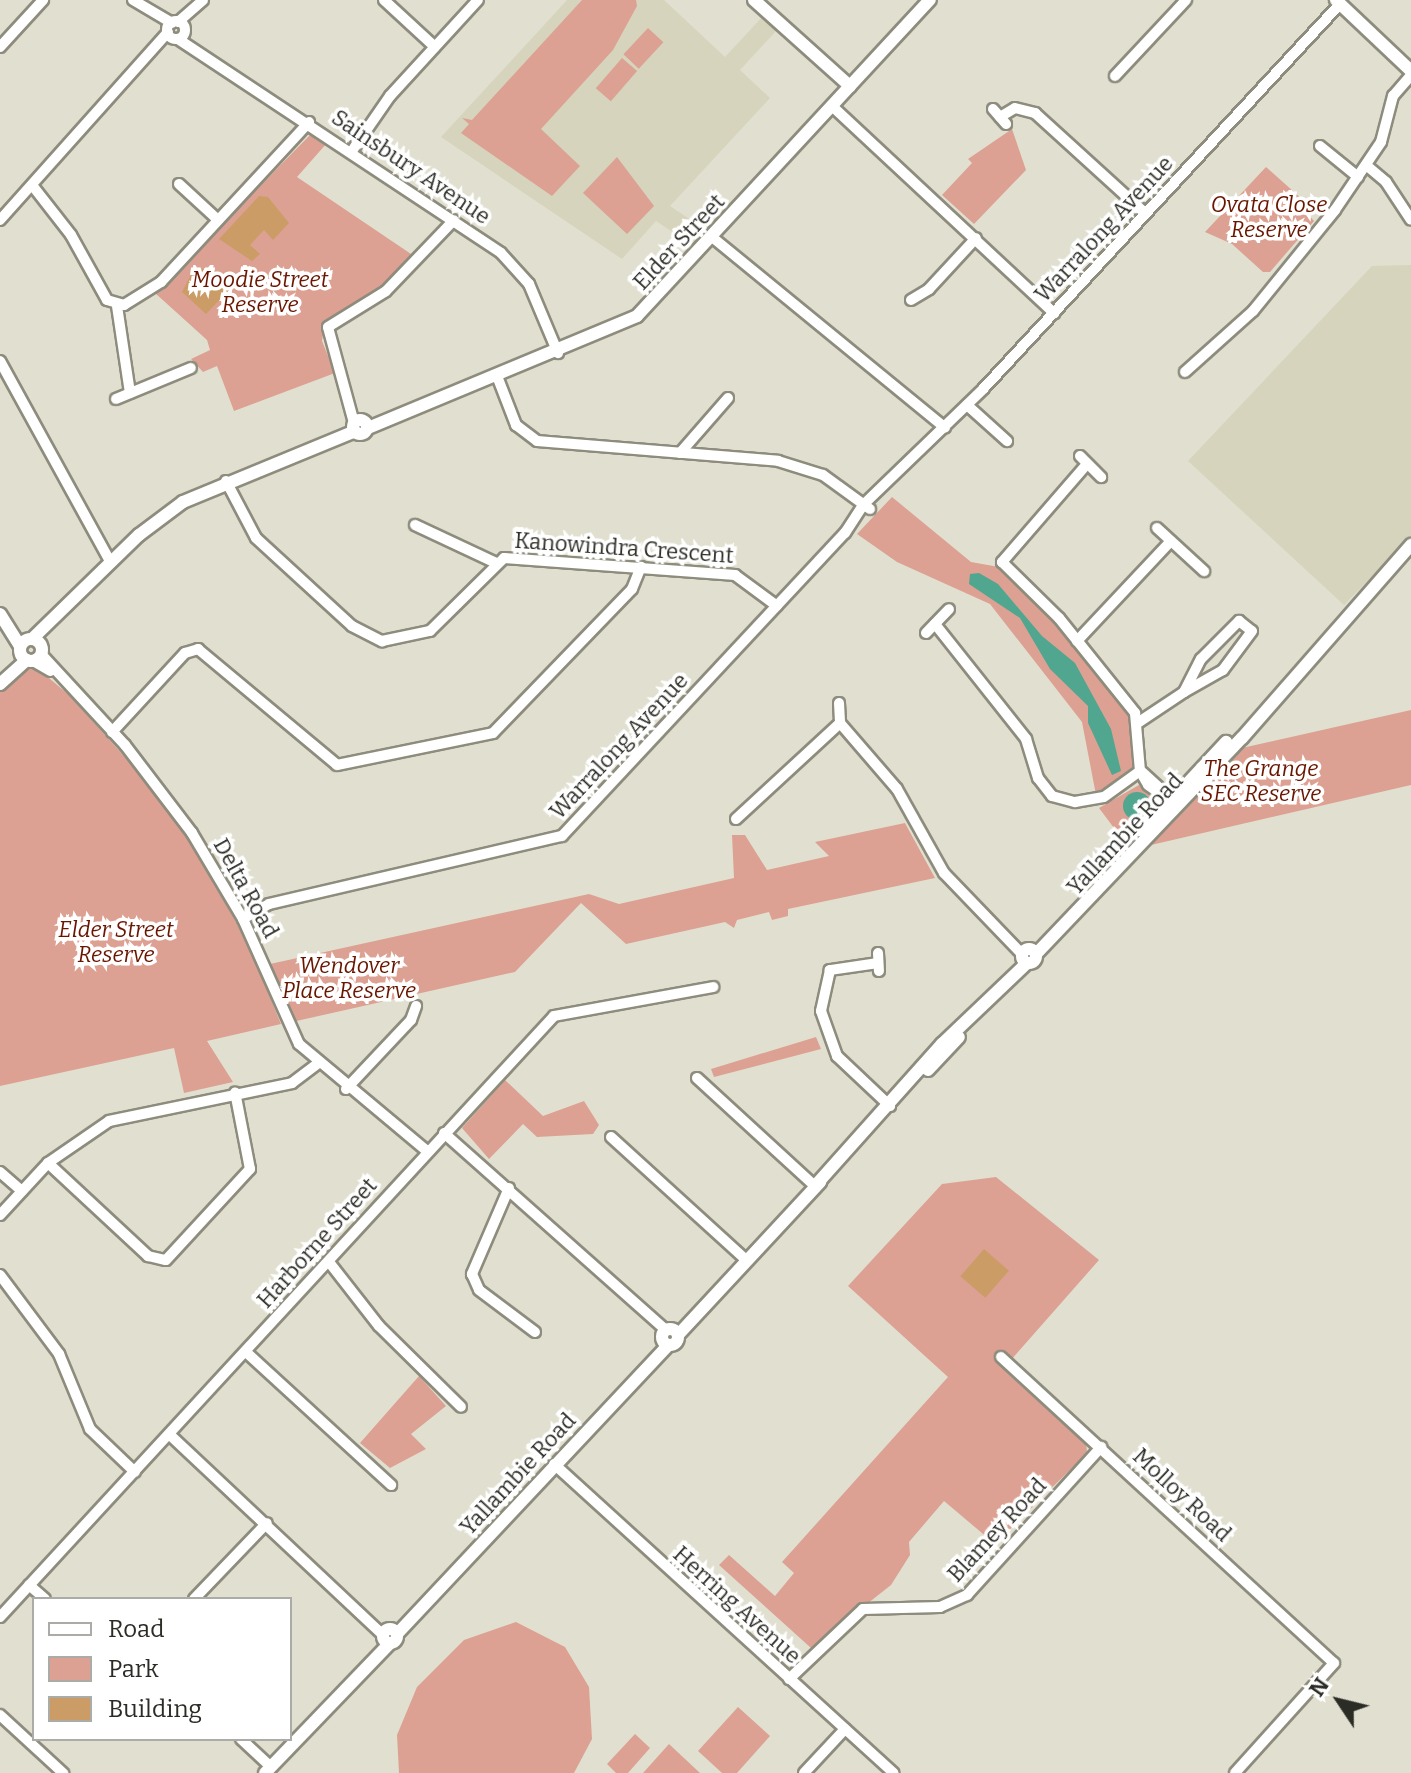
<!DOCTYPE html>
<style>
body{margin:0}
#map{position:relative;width:1411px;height:1773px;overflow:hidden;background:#e1e0d0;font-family:Bitter,serif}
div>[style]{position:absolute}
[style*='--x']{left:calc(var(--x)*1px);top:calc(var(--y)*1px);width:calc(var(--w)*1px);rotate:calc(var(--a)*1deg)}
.built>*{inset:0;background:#d6d4bd}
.green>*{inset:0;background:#dca192;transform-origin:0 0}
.water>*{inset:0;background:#51a68f}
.round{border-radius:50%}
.building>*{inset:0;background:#cb9c66;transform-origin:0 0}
.roads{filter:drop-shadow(2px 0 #8d8c7d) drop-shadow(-2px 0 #8d8c7d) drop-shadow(0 2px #8d8c7d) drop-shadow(0 -2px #8d8c7d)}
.minor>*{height:10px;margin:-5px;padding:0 5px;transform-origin:5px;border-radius:5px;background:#fff}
.minor>.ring{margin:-5px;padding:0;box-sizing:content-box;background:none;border:10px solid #fff;border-radius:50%}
.tertiary>*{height:12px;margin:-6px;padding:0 6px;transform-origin:6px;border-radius:6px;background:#fff}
.tertiary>.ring{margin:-6px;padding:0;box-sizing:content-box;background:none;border:12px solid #fff;border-radius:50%}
span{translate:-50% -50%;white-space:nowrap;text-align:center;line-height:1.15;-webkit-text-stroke:7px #fff;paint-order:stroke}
.street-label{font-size:22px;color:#2c2c26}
.park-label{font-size:22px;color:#691600;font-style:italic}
.legend{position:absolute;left:32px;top:1597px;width:260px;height:144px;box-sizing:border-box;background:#fff;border:2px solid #ababa8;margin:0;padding:10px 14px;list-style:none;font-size:24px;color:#2c2c26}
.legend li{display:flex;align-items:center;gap:16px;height:40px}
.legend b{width:40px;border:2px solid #ababa8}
.north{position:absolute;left:1299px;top:1661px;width:80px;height:80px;-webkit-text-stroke:6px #fff;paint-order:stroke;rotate:305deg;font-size:22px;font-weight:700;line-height:32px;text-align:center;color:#2c2c26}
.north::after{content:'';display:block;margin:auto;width:28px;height:36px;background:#2c2c26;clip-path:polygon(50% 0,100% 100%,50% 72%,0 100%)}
</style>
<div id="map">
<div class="built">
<i style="clip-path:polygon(567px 0,664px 0,725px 57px,764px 15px,778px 29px,740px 70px,770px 98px,670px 206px,709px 232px,695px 247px,656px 221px,622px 259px,441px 137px)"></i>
<i style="clip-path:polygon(1411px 265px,1411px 536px,1344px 605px,1188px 461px,1372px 266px)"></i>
</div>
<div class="green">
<i style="clip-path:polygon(582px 0,636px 0,637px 6px,613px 50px,541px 129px,580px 166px,552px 196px,461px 133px,469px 124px,462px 118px,472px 120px)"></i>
<i style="left:648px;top:28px;width:21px;height:36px;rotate:43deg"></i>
<i style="left:622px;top:58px;width:20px;height:40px;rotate:41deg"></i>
<i style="clip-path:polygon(1012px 129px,1026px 170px,974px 224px,942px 195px,972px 163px,968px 159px)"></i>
<i style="clip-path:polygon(310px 135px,327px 143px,297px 177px,414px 256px,379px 290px,325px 322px,322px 341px,335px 373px,234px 411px,217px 366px,203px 372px,191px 359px,210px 350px,207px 340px,155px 293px)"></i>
<i style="clip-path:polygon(617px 157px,654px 206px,627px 234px,583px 193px)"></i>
<i style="clip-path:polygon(1266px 167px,1312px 208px,1307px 213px,1314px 221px,1270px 272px,1263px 272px,1232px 244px,1205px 232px)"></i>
<i style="clip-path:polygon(892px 497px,971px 562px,999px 567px,1046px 610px,1132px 716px,1132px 768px,1115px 787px,1096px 795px,1082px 722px,990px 604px,897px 562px,857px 534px)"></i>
<i style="clip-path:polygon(26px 668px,37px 668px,68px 694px,152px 787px,201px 857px,249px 946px,281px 1024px,207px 1041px,233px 1082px,184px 1093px,174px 1048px,0 1086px,0 692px)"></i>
<i style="clip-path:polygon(1411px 710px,1411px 785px,1151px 845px,1242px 748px)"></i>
<i style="clip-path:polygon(1139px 785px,1157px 804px,1123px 840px,1099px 808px)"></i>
<i style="clip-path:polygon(905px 823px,935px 878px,788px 909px,788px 916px,772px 920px,769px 912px,737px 920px,734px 928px,725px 922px,626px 944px,581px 903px,515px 972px,292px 1022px,270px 964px,589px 894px,619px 904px,734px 878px,732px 835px,745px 835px,767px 870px,829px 856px,815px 842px)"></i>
<i style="clip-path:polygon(816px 1037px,821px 1049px,714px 1077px,711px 1069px)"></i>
<i style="clip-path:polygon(505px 1080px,543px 1116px,584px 1101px,599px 1125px,593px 1134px,537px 1137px,523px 1124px,489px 1159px,462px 1128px)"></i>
<i style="clip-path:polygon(996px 1177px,1099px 1260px,1004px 1368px,1086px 1441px,1087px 1453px,995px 1544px,944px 1501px,909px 1542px,910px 1555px,891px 1585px,811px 1648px,719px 1565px,729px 1555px,775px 1596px,794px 1573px,782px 1562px,948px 1377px,848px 1286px,942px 1184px)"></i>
<i style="clip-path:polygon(419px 1376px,446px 1406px,411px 1434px,426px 1449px,390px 1468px,360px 1443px)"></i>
<i style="clip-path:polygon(516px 1622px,565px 1647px,589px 1687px,592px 1739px,574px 1773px,399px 1773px,397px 1735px,417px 1687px,464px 1640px)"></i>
<i style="clip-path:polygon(738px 1707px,770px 1736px,737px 1773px,722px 1773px,698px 1751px)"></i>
<i style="clip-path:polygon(635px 1734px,650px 1748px,628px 1773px,616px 1773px,607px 1764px)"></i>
<i style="clip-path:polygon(669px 1744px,700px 1773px,643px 1773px)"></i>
</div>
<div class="water">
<i style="clip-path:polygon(979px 573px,998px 584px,1042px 636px,1075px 663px,1111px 729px,1121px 771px,1112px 775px,1088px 723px,1088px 706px,1050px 669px,1020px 618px,969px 584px,970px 574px)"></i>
<i class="round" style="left:1123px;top:792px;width:28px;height:28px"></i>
</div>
<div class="building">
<i style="clip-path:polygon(259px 196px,268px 197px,289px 223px,273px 240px,264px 230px,250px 245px,260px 254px,252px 261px,219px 239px)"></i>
<i style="clip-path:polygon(194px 269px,204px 269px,228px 291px,206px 314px,182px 292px)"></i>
<i style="left:984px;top:1249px;width:33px;height:36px;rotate:41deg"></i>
</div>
<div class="roads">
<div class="minor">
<i style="--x:133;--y:0;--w:45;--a:30.5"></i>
<i style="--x:384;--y:0;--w:69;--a:42.7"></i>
<i class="ring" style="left:167px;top:21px;width:8px;height:8px"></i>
<i style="--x:178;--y:22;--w:33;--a:-41"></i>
<i style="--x:178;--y:39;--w:387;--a:33.5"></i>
<i style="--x:501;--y:253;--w:42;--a:47.9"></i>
<i style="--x:529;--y:284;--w:75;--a:67.2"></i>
<i style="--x:0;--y:47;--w:64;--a:-47.5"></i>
<i style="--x:1115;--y:76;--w:104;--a:-46.9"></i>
<i style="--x:832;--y:106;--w:304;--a:43"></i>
<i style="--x:993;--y:109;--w:20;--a:49"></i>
<i style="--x:1000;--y:117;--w:17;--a:-31"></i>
<i style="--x:1015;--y:108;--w:21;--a:14"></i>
<i style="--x:1035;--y:113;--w:149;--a:42.3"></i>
<i style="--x:1320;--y:146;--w:49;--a:39.2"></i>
<i style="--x:352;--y:151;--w:67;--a:-55.4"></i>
<i style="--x:390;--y:96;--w:130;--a:-47.5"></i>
<i style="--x:1366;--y:165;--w:26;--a:40"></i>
<i style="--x:1386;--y:182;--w:45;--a:56.7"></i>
<i style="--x:179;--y:184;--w:53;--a:42.7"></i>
<i style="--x:32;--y:185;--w:63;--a:52"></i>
<i style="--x:71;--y:235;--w:74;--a:61"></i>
<i style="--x:107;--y:300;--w:18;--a:16"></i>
<i style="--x:124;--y:305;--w:44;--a:-31.9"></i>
<i style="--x:161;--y:282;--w:218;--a:-47.2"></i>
<i style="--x:0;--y:220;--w:252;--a:-48.2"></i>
<i style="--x:712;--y:237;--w:301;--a:39.3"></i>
<i style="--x:911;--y:300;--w:21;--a:-31"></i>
<i style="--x:929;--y:289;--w:69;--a:-47.3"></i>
<i style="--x:117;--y:306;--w:88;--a:81.5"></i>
<i style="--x:0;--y:361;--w:230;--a:61.2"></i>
<i style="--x:1185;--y:372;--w:91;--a:-41.9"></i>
<i style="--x:1253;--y:311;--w:130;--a:-50.9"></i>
<i style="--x:1335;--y:210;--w:82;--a:-55.9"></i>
<i style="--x:1381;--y:142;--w:48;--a:-75.4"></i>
<i style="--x:1393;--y:96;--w:28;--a:-49"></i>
<i style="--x:497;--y:376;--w:53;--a:68.8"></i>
<i style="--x:516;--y:425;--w:26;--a:37"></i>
<i style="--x:537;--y:441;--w:242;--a:4.7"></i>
<i style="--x:778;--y:461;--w:47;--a:17.3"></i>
<i style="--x:823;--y:475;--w:58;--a:35.9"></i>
<i style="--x:116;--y:399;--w:81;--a:-22.5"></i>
<i style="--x:967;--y:405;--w:54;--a:42"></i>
<i style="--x:354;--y:423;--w:99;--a:-105.2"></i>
<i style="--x:328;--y:327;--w:68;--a:-31.8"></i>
<i style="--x:386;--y:291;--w:98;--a:-46.2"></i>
<i style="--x:680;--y:453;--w:73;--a:-48.9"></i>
<i style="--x:1080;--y:456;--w:30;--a:45"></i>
<i style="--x:1087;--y:464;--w:130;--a:130.9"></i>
<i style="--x:1002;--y:562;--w:80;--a:44.5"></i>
<i style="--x:1059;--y:618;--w:122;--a:51.3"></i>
<i style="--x:1135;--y:713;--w:58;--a:85.1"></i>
<i style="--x:1140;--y:771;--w:16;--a:60"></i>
<i style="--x:1148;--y:785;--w:36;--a:36"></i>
<i style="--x:226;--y:481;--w:64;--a:62.2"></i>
<i style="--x:256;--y:538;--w:130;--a:42.5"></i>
<i style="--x:352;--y:626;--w:34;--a:27"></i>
<i style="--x:382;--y:641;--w:49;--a:-11.8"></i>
<i style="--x:430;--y:631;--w:104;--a:-44.6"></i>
<i style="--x:504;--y:558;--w:232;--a:4.2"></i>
<i style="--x:735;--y:575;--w:52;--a:36.4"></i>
<i style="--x:415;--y:525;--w:89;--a:25.1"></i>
<i style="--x:1157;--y:528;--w:64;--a:42.5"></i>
<i style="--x:935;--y:624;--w:147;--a:51.6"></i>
<i style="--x:1026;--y:739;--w:41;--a:72.9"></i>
<i style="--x:1038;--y:778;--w:23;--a:52"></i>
<i style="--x:1052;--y:796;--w:24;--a:15"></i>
<i style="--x:1075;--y:802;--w:29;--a:-10"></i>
<i style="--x:1104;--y:797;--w:44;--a:-35.8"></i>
<i style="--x:926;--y:633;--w:33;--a:-46"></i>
<i style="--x:1077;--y:641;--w:137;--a:-46.8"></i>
<i style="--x:41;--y:654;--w:124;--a:47.3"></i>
<i style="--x:125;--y:745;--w:111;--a:52.7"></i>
<i style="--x:192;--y:833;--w:100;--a:59.3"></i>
<i style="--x:243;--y:919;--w:137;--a:65.9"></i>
<i style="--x:299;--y:1044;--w:167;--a:39.9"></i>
<i style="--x:33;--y:661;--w:20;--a:30"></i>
<i style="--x:839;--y:703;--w:20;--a:87"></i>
<i style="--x:1139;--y:722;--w:54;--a:-33.7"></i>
<i style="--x:1184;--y:692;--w:37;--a:-63"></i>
<i style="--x:1201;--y:659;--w:54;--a:-45"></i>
<i style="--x:1239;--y:621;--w:16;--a:38"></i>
<i style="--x:1252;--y:631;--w:49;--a:126.6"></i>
<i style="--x:1223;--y:670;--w:45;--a:150.6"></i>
<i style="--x:112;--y:732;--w:108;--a:-47.3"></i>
<i style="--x:185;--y:653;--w:14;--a:-17"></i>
<i style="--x:198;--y:649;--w:181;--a:39.8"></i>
<i style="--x:337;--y:765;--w:159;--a:-11.6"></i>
<i style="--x:493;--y:733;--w:200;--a:-46"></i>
<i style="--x:632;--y:589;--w:24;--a:-68"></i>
<i style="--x:1142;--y:772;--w:47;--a:42.4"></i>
<i style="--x:736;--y:819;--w:142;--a:-42.7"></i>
<i style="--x:840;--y:723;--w:87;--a:49.2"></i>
<i style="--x:897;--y:789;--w:96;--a:60.8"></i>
<i style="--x:944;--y:873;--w:112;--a:46.1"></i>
<i style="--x:243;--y:919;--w:30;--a:-30"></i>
<i style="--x:269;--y:904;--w:301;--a:-13.1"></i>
<i style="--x:562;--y:836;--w:415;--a:-47"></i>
<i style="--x:845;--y:533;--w:33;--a:-57"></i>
<i style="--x:863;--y:505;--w:168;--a:-44"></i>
<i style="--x:984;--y:388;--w:524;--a:-47.17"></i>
<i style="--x:878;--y:953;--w:18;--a:87"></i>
<i style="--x:878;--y:963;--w:49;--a:171.7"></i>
<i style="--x:830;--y:970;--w:42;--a:102.4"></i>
<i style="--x:821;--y:1011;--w:48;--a:70.4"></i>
<i style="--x:837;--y:1056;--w:73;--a:43.3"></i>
<i style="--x:697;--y:1078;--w:160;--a:42.5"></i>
<i style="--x:346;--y:1089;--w:95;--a:-46.7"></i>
<i style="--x:411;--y:1020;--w:15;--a:-70"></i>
<i style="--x:444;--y:1133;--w:297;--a:41.6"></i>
<i style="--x:611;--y:1137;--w:183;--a:42.3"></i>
<i style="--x:48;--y:1163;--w:137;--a:42.9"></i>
<i style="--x:148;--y:1256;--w:18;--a:13"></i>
<i style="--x:166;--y:1260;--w:124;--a:-47.3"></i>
<i style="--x:250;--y:1169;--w:78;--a:-101"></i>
<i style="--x:0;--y:1172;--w:29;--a:41"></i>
<i style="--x:509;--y:1188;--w:94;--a:113.3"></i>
<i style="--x:472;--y:1274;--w:17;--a:66"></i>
<i style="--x:479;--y:1290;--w:70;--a:36.9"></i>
<i style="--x:0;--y:1215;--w:71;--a:-47.3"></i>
<i style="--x:48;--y:1163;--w:74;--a:-34.5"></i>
<i style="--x:109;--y:1121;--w:187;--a:-11.7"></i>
<i style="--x:292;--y:1083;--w:34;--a:-37"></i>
<i style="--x:329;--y:1262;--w:81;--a:52"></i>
<i style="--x:379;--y:1326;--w:115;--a:44.6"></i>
<i style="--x:0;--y:1275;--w:99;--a:53.2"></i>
<i style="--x:59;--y:1354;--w:81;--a:67.5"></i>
<i style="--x:90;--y:1429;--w:62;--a:43.7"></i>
<i style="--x:246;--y:1352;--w:197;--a:42.5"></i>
<i style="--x:1001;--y:1357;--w:452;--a:42.6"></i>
<i style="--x:1334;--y:1663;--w:148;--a:132"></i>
<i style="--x:170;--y:1435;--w:292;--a:43.2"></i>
<i style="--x:554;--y:1464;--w:459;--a:42.3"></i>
<i style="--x:29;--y:1585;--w:21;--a:41"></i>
<i style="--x:194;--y:1599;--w:105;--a:-46.2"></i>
<i style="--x:0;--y:1617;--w:817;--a:-47.33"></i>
<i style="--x:554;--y:1016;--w:162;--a:-10.3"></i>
<i style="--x:789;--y:1679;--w:102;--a:-43.4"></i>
<i style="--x:863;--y:1609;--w:77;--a:-1.5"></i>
<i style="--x:940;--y:1607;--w:30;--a:-24"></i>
<i style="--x:967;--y:1595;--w:200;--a:-47.8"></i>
<i style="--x:0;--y:1715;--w:86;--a:42.6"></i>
<i style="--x:241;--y:1739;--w:41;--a:43"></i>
<i style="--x:804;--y:1773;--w:60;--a:-47"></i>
</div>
<div class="tertiary">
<i style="--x:754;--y:0;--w:129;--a:41.9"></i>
<i style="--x:1336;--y:0;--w:103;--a:43.4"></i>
<i class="ring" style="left:353px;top:420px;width:2px;height:2px"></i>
<i style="--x:368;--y:428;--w:291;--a:-22.6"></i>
<i style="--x:637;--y:316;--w:431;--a:-47.2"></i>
<i style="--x:0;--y:614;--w:38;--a:58"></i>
<i style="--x:33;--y:638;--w:148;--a:-44.2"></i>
<i style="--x:139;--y:535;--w:55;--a:-36.9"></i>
<i style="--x:183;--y:502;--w:186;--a:-22.4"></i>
<i class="ring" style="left:20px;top:639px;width:10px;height:10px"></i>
<i style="--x:0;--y:684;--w:36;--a:-42"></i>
<i style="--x:1143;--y:831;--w:122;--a:-47"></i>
<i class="ring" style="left:1022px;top:949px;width:2px;height:2px"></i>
<i style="--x:1036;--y:954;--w:298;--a:-46.4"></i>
<i style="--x:1242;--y:738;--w:257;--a:-48.8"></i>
<i style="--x:928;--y:1070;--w:45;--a:-46.8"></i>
<i style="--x:815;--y:1186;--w:191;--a:-48.2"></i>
<i style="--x:942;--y:1044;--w:117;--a:-43.6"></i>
<i class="ring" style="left:662px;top:1329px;width:4px;height:4px"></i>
<i style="--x:678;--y:1335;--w:209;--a:-47.1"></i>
<i class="ring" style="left:383px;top:1629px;width:2px;height:2px"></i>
<i style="--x:397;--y:1634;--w:396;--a:-46.8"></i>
<i style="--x:265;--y:1773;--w:180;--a:-46.1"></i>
</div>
</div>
<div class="street-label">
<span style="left:411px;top:167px;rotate:34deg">Sainsbury Avenue</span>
<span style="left:1104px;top:229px;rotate:-47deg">Warralong Avenue</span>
<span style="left:679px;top:242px;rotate:-47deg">Elder Street</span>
<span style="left:624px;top:548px;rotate:4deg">Kanowindra Crescent</span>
<span style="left:619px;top:746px;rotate:-47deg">Warralong Avenue</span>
<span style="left:1125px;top:834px;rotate:-47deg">Yallambie Road</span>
<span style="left:246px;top:888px;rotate:61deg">Delta Road</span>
<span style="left:317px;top:1243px;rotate:-48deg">Harborne Street</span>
<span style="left:518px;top:1474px;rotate:-47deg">Yallambie Road</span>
<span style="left:1182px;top:1495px;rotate:43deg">Molloy Road</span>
<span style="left:997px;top:1530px;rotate:-47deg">Blamey Road</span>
<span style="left:737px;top:1605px;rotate:42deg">Herring Avenue</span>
</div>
<div class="park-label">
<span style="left:1269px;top:217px">Ovata Close<br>Reserve</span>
<span style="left:260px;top:292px">Moodie Street<br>Reserve</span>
<span style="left:1261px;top:781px">The Grange<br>SEC Reserve</span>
<span style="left:116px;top:942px">Elder Street<br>Reserve</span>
<span style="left:349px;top:978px">Wendover<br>Place Reserve</span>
</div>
<ul class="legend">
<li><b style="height:10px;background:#fff"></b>Road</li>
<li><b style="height:22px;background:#dca192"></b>Park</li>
<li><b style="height:22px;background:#cb9c66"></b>Building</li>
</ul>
<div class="north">N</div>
</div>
